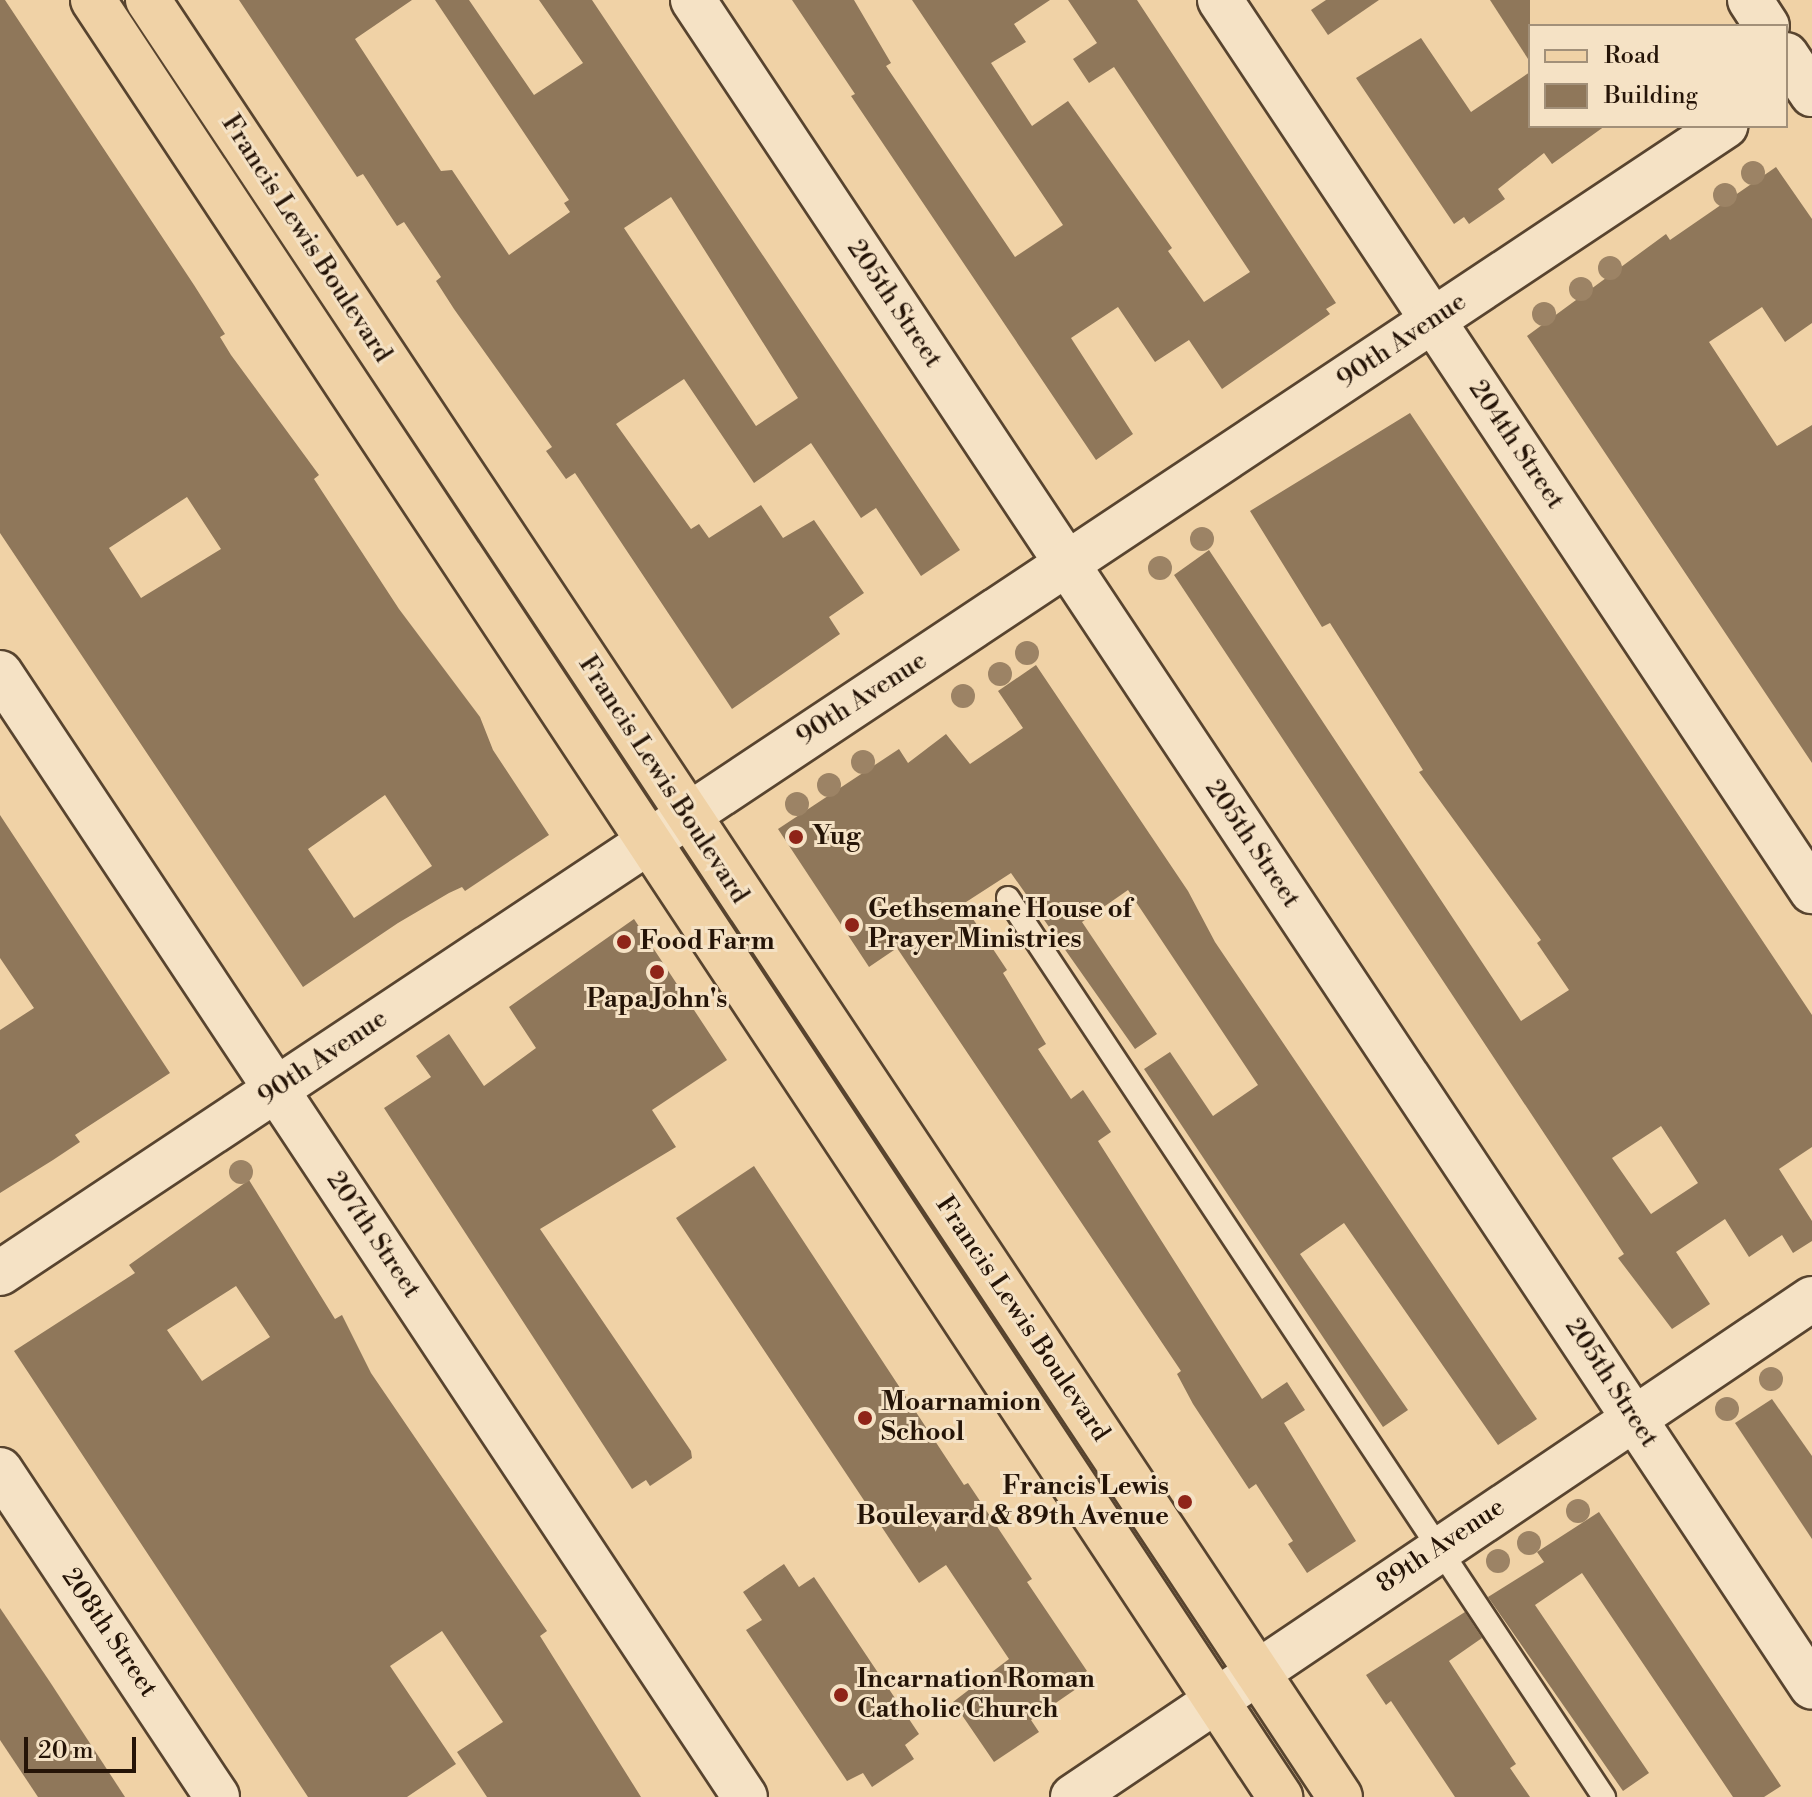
<!DOCTYPE html>
<style>
body{margin:0}
#map{position:relative;width:1812px;height:1797px;overflow:hidden;background:#f0d2a6;font-family:"Libre Bodoni",serif}
div>[style]{position:absolute}
[style*='--x']{left:calc(var(--x)*1px);top:calc(var(--y)*1px);width:calc(var(--w)*1px);rotate:calc(var(--a)*1deg)}
.building>*{inset:0;background:#8f775a}
.roads{filter:drop-shadow(2px 0 #58442f) drop-shadow(-2px 0 #58442f) drop-shadow(0 2px #58442f) drop-shadow(0 -2px #58442f)}
.lane>*{height:22px;margin:-11px;padding:0 11px;transform-origin:11px;border-radius:11px;background:#f5e2c5}
.street>*{height:44px;margin:-22px;padding:0 22px;transform-origin:22px;border-radius:22px;background:#f5e2c5}
.primary>*{height:44px;margin:-22px;padding:0 22px;transform-origin:22px;border-radius:22px;background:#f0d2a6}
.trees>*{width:24px;height:24px;margin:-12px;border-radius:50%;background:#9c8365}
.dots>*{width:22px;height:22px;translate:-50% -50%;box-sizing:border-box;border:4px solid #f5e2c5;border-radius:50%}
span{translate:-50% -50%;white-space:nowrap;text-align:center;line-height:1.15;-webkit-text-stroke:6px #f5e2c5;paint-order:stroke}
.street-label{font-size:26px;color:#251407}
.poi-label{font-size:26px;color:#251407;font-weight:700}
.left{translate:0 -50%;text-align:left}
.right{translate:-100% -50%;text-align:right}
.legend{position:absolute;left:1528px;top:24px;width:260px;height:104px;box-sizing:border-box;background:#f5e2c5;border:2px solid #a29079;margin:0;padding:10px 14px;list-style:none;font-size:24px;color:#251407}
.legend li{display:flex;align-items:center;gap:16px;height:40px}
.legend b{width:40px;border:2px solid #a29079}
.scale{position:absolute;left:24px;top:1737px;width:112px;height:36px;box-sizing:border-box;border:4px solid #251407;border-top:0;padding-left:10px;font-size:24px;line-height:28px;white-space:nowrap;color:#251407;-webkit-text-stroke:6px #f5e2c5;paint-order:stroke}
</style>
<div id="map">
<div class="building">
<i style="clip-path:polygon(evenodd,0 0,5px 0,194px 285px,225px 334px,220px 337px,231px 355px,319px 475px,314px 479px,399px 609px,480px 717px,493px 750px,549px 835px,465px 891px,462px 887px,449px 893px,398px 923px,303px 987px,0 533px,0 0,187px 497px,221px 549px,141px 598px,109px 548px,187px 497px,0 0,385px 795px,432px 866px,354px 918px,308px 849px,385px 795px)"></i>
<i style="clip-path:polygon(evenodd,239px 0,412px 0,355px 39px,441px 171px,452px 170px,509px 255px,570px 212px,564px 203px,569px 200px,435px 0,469px 0,534px 95px,583px 63px,539px 0,592px 0,960px 550px,921px 576px,876px 508px,861px 518px,811px 443px,754px 483px,684px 379px,616px 424px,691px 529px,699px 524px,709px 538px,761px 505px,783px 538px,814px 520px,864px 593px,829px 617px,840px 634px,732px 709px,575px 473px,566px 479px,546px 451px,552px 447px,454px 309px,436px 281px,441px 277px,404px 222px,397px 226px,363px 174px,357px 177px,239px 0,671px 197px,798px 398px,756px 426px,624px 228px,671px 197px)"></i>
<i style="clip-path:polygon(792px 0,854px 0,891px 63px,886px 66px,1015px 257px,1063px 225px,912px 0,1050px 0,1014px 24px,1026px 42px,991px 63px,1032px 126px,1068px 101px,1172px 248px,1168px 251px,1204px 302px,1250px 272px,1114px 67px,1089px 83px,1073px 59px,1097px 43px,1068px 0,1137px 0,1336px 303px,1326px 309px,1330px 314px,1222px 389px,1189px 340px,1155px 362px,1118px 307px,1071px 338px,1133px 434px,1096px 460px,851px 96px,855px 94px)"></i>
<i style="clip-path:polygon(1326px 0,1379px 0,1328px 35px,1311px 10px)"></i>
<i style="clip-path:polygon(1490px 0,1530px 0,1530px 62px)"></i>
<i style="clip-path:polygon(1421px 38px,1471px 112px,1530px 72px,1530px 126px,1605px 126px,1552px 164px,1544px 153px,1498px 189px,1505px 199px,1469px 224px,1464px 217px,1454px 224px,1356px 78px)"></i>
<i style="clip-path:polygon(1776px 167px,1812px 219px,1812px 323px,1785px 342px,1762px 307px,1709px 342px,1777px 446px,1812px 425px,1812px 763px,1527px 336px,1666px 234px,1670px 240px)"></i>
<i style="clip-path:polygon(evenodd,1410px 413px,1812px 1015px,1812px 1147px,1779px 1169px,1812px 1221px,1812px 1241px,1793px 1253px,1782px 1235px,1749px 1257px,1725px 1219px,1676px 1252px,1710px 1304px,1672px 1329px,1618px 1258px,1624px 1254px,1174px 575px,1209px 550px,1521px 1021px,1569px 990px,1537px 943px,1541px 940px,1419px 772px,1423px 770px,1330px 623px,1322px 627px,1250px 511px,1410px 413px,1661px 1126px,1698px 1183px,1651px 1214px,1612px 1158px,1661px 1126px)"></i>
<i style="clip-path:polygon(1036px 665px,1188px 891px,1215px 942px,1537px 1419px,1498px 1445px,1344px 1223px,1300px 1254px,1408px 1410px,1383px 1427px,1144px 1069px,1170px 1052px,1213px 1116px,1258px 1085px,1128px 890px,1082px 922px,1157px 1034px,1135px 1049px,1011px 873px,963px 904px,1007px 970px,1003px 973px,1046px 1044px,1038px 1049px,1071px 1099px,1083px 1090px,1111px 1132px,1098px 1141px,1262px 1399px,1287px 1382px,1305px 1410px,1284px 1423px,1356px 1541px,1307px 1573px,1288px 1544px,1293px 1541px,1256px 1484px,1249px 1489px,1193px 1404px,1177px 1374px,1181px 1371px,897px 948px,869px 967px,778px 829px,899px 749px,908px 763px,946px 734px,970px 764px,1023px 728px,998px 691px)"></i>
<i style="clip-path:polygon(0 815px,170px 1073px,75px 1135px,80px 1142px,53px 1160px,0 1193px,0 1030px,34px 1008px,0 958px)"></i>
<i style="clip-path:polygon(634px 919px,727px 1060px,652px 1110px,676px 1147px,540px 1229px,691px 1451px,692px 1458px,650px 1486px,646px 1480px,632px 1489px,384px 1108px,431px 1077px,416px 1056px,449px 1034px,484px 1086px,536px 1048px,509px 1007px)"></i>
<i style="clip-path:polygon(754px 1166px,964px 1485px,968px 1483px,1032px 1579px,1027px 1582px,1087px 1671px,1070px 1682px,1076px 1689px,1031px 1720px,1039px 1732px,994px 1762px,953px 1702px,1009px 1659px,946px 1565px,919px 1583px,676px 1218px)"></i>
<i style="clip-path:polygon(evenodd,249px 1180px,335px 1319px,342px 1315px,371px 1373px,547px 1631px,540px 1636px,641px 1797px,487px 1797px,457px 1752px,503px 1722px,442px 1631px,390px 1666px,456px 1764px,407px 1797px,308px 1797px,14px 1351px,135px 1273px,129px 1265px,249px 1180px,236px 1286px,270px 1337px,202px 1381px,167px 1330px,236px 1286px)"></i>
<i style="clip-path:polygon(1772px 1399px,1812px 1456px,1812px 1539px,1735px 1423px)"></i>
<i style="clip-path:polygon(1599px 1512px,1781px 1786px,1764px 1797px,1733px 1797px,1582px 1573px,1535px 1605px,1649px 1773px,1623px 1791px,1488px 1597px,1544px 1562px,1537px 1552px)"></i>
<i style="clip-path:polygon(784px 1564px,799px 1587px,814px 1577px,919px 1734px,905px 1745px,914px 1759px,872px 1787px,863px 1773px,847px 1781px,746px 1630px,762px 1620px,743px 1592px)"></i>
<i style="clip-path:polygon(0 1608px,50px 1682px,125px 1797px,38px 1797px,0 1740px)"></i>
<i style="clip-path:polygon(1465px 1612px,1482px 1638px,1449px 1661px,1516px 1764px,1510px 1768px,1530px 1797px,1455px 1797px,1391px 1701px,1386px 1705px,1366px 1675px)"></i>
</div>
<div class="roads">
<div class="lane">
<i style="--x:1008;--y:898;--w:1079;--a:56.46"></i>
</div>
<div class="street">
<i style="--x:693;--y:0;--w:2024;--a:56.44"></i>
<i style="--x:1220;--y:0;--w:1070;--a:56.4"></i>
<i style="--x:1750;--y:0;--w:31;--a:57"></i>
<i style="--x:1786;--y:55;--w:47;--a:56.3"></i>
<i style="--x:0;--y:673;--w:1348;--a:56.46"></i>
<i style="--x:0;--y:1273;--w:2072;--a:-33.62"></i>
<i style="--x:0;--y:1470;--w:392;--a:56.4"></i>
<i style="--x:1073;--y:1797;--w:891;--a:-33.98"></i>
</div>
<div class="primary">
<i style="--x:93;--y:0;--w:2154;--a:56.55"></i>
<i style="--x:148;--y:0;--w:2156;--a:56.44"></i>
</div>
</div>
<div class="trees">
<i style="left:1753px;top:173px"></i>
<i style="left:1725px;top:195px"></i>
<i style="left:1610px;top:268px"></i>
<i style="left:1581px;top:289px"></i>
<i style="left:1544px;top:314px"></i>
<i style="left:1202px;top:539px"></i>
<i style="left:1160px;top:568px"></i>
<i style="left:1027px;top:653px"></i>
<i style="left:1000px;top:674px"></i>
<i style="left:963px;top:696px"></i>
<i style="left:863px;top:762px"></i>
<i style="left:829px;top:785px"></i>
<i style="left:797px;top:804px"></i>
<i style="left:241px;top:1172px"></i>
<i style="left:1771px;top:1379px"></i>
<i style="left:1727px;top:1409px"></i>
<i style="left:1578px;top:1511px"></i>
<i style="left:1529px;top:1543px"></i>
<i style="left:1498px;top:1561px"></i>
</div>
<div class="dots">
<i style="left:796px;top:837px;background:#8f2418"></i>
<i style="left:852px;top:925px;background:#8f2418"></i>
<i style="left:624px;top:942px;background:#8f2418"></i>
<i style="left:657px;top:972px;background:#8f2418"></i>
<i style="left:865px;top:1418px;background:#8f2418"></i>
<i style="left:1185px;top:1502px;background:#8f2418"></i>
<i style="left:841px;top:1695px;background:#8f2418"></i>
</div>
<div class="street-label">
<span style="left:306px;top:239px;rotate:57deg">Francis Lewis Boulevard</span>
<span style="left:894px;top:304px;rotate:56deg">205th Street</span>
<span style="left:1402px;top:341px;rotate:-34deg">90th Avenue</span>
<span style="left:1516px;top:445px;rotate:56deg">204th Street</span>
<span style="left:862px;top:699px;rotate:-33deg">90th Avenue</span>
<span style="left:663px;top:780px;rotate:57deg">Francis Lewis Boulevard</span>
<span style="left:1252px;top:844px;rotate:56deg">205th Street</span>
<span style="left:323px;top:1058px;rotate:-34deg">90th Avenue</span>
<span style="left:373px;top:1235px;rotate:56deg">207th Street</span>
<span style="left:1022px;top:1319px;rotate:56deg">Francis Lewis Boulevard</span>
<span style="left:1611px;top:1383px;rotate:57deg">205th Street</span>
<span style="left:1441px;top:1546px;rotate:-34deg">89th Avenue</span>
<span style="left:109px;top:1633px;rotate:56deg">208th Street</span>
</div>
<div class="poi-label">
<span class="left" style="left:812px;top:837px">Yug</span>
<span class="left" style="left:868px;top:925px">Gethsemane House of<br>Prayer Ministries</span>
<span class="left" style="left:640px;top:942px">Food Farm</span>
<span style="left:657px;top:1000px">Papa John's</span>
<span class="left" style="left:881px;top:1418px">Moarnamion<br>School</span>
<span class="right" style="left:1169px;top:1502px">Francis Lewis<br>Boulevard &amp; 89th Avenue</span>
<span class="left" style="left:857px;top:1695px">Incarnation Roman<br>Catholic Church</span>
</div>
<ul class="legend">
<li><b style="height:10px;background:#f0d2a6"></b>Road</li>
<li><b style="height:22px;background:#8f775a"></b>Building</li>
</ul>
<div class="scale">20 m</div>
</div>
